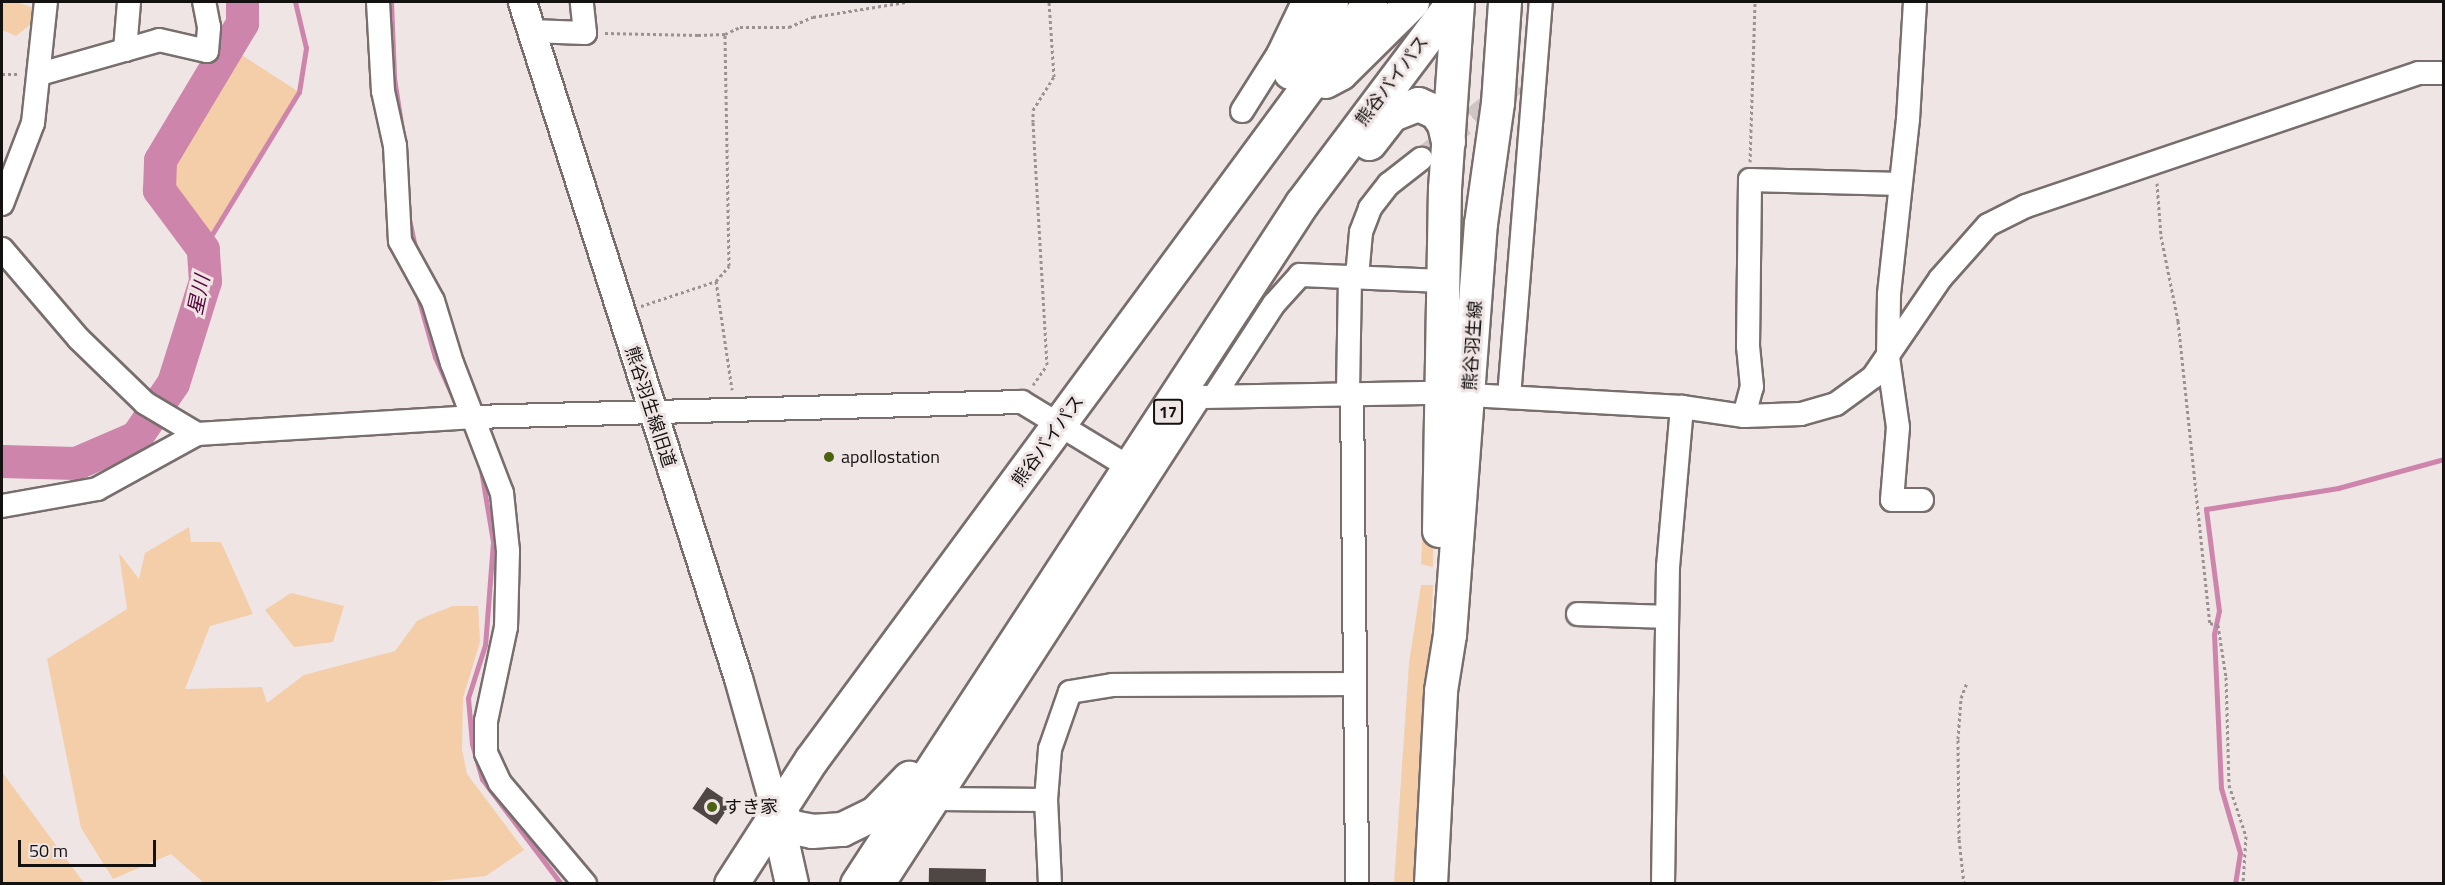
<!DOCTYPE html>
<meta charset="utf-8">
<style>
body{margin:0}
#map{position:relative;width:2445px;height:885px;overflow:hidden;background:#efe5e4;font-family:"Titillium Web","Noto Sans JP",sans-serif}
div>[style]{position:absolute}
[style*='--x']{left:calc(var(--x)*1px);top:calc(var(--y)*1px);width:calc(var(--w)*1px);rotate:calc(var(--a)*1deg)}
.green>*{inset:0;background:#f3cea9}
.stream>*{height:5px;margin:-2.5px;padding:0 2.5px;transform-origin:2.5px;border-radius:2.5px;background:#ce85ab}
.river>*{height:33px;margin:-16.5px;padding:0 16.5px;transform-origin:16.5px;border-radius:16.5px;background:#ce85ab}
.building>*{inset:0;background:#4e4744;transform-origin:0 0}
.minor-tunnel>*{height:22px;margin-top:-11px;transform-origin:0;background:repeating-linear-gradient(90deg,#cec5c4 0 22px,transparent 0 33px)}
.path>*{height:3px;margin-top:-1.5px;transform-origin:0;background:repeating-linear-gradient(90deg,#9a9292 0 3px,transparent 0 6px)}
.roads{filter:drop-shadow(2px 0 #776e6d) drop-shadow(-2px 0 #776e6d) drop-shadow(0 2px #776e6d) drop-shadow(0 -2px #776e6d)}
.minor>*{height:22px;margin:-11px;padding:0 11px;transform-origin:11px;border-radius:11px;background:#fff}
.tertiary>*{height:27px;margin:-13.5px;padding:0 13.5px;transform-origin:13.5px;border-radius:13.5px;background:#fff}
.secondary>*{height:32px;margin:-16px;padding:0 16px;transform-origin:16px;border-radius:16px;background:#fff}
.trunk>*{height:33px;margin:-16.5px;padding:0 16.5px;transform-origin:16.5px;border-radius:16.5px;background:#fff}
.dots>*{width:16px;height:16px;translate:-50% -50%;box-sizing:border-box;border:3px solid #efe5e4;border-radius:50%}
span{translate:-50% -50%;white-space:nowrap;text-align:center;line-height:1.15;-webkit-text-stroke:6px #efe5e4;paint-order:stroke}
.shield-label span{padding:2px 4px;background:#efe5e4;border:2px solid;border-radius:4px;-webkit-text-stroke-width:0}
.shield-label{font-size:16px;color:#141111;font-weight:700}
.street-label{font-size:18px;color:#141111}
.poi-label{font-size:18px;color:#141111}
.left{translate:0 -50%;text-align:left}
.water-label{font-size:20px;color:#58003b;font-style:italic}
.frame{position:absolute;inset:0;border:3px solid #141111;pointer-events:none}
.scale{position:absolute;left:18px;top:840px;width:138px;height:27px;box-sizing:border-box;border:3px solid #141111;border-top:0;padding-left:8px;font-size:18px;line-height:21px;white-space:nowrap;color:#141111;-webkit-text-stroke:4px #efe5e4;paint-order:stroke}
</style>
<div id="map">
<div class="green">
<i style="clip-path:polygon(2px 2px,16px 2px,46px 12px,16px 36px,2px 30px)"></i>
<i style="clip-path:polygon(226px 45px,299px 92px,203px 249px,159px 190px,160px 160px)"></i>
<i style="clip-path:polygon(1429px 399px,1435px 406px,1433px 567px,1421px 564px)"></i>
<i style="clip-path:polygon(189px 527px,191px 542px,221px 542px,253px 614px,210px 626px,185px 689px,262px 687px,267px 703px,304px 675px,395px 651px,417px 621px,427px 616px,453px 606px,478px 606px,480px 642px,463px 698px,462px 749px,467px 774px,524px 850px,486px 876px,420px 883px,204px 883px,171px 854px,113px 879px,81px 828px,47px 659px,127px 609px,119px 553px,139px 579px,145px 553px)"></i>
<i style="clip-path:polygon(1421px 585px,1433px 585px,1421px 883px,1394px 884px,1409px 663px)"></i>
<i style="clip-path:polygon(291px 593px,344px 606px,333px 642px,294px 647px,265px 610px)"></i>
<i style="clip-path:polygon(2px 772px,84px 883px,2px 883px)"></i>
</div>
<div class="stream">
<i style="--x:391;--y:2;--w:76;--a:87.7"></i>
<i style="--x:394;--y:78;--w:59;--a:81.2"></i>
<i style="--x:409;--y:219;--w:33;--a:78"></i>
<i style="--x:203;--y:249;--w:184;--a:-58.6"></i>
<i style="--x:299;--y:92;--w:45;--a:-81"></i>
<i style="--x:306;--y:48;--w:47;--a:-103.4"></i>
<i style="--x:414;--y:283;--w:77;--a:74.2"></i>
<i style="--x:435;--y:357;--w:59;--a:66"></i>
<i style="--x:480;--y:464;--w:79;--a:80.5"></i>
<i style="--x:493;--y:542;--w:103;--a:94.4"></i>
<i style="--x:485;--y:645;--w:56;--a:107.8"></i>
<i style="--x:468;--y:698;--w:46;--a:85"></i>
<i style="--x:472;--y:744;--w:36;--a:74"></i>
<i style="--x:482;--y:779;--w:131;--a:53"></i>
<i style="--x:2235;--y:884;--w:31;--a:-81"></i>
<i style="--x:2240;--y:853;--w:68;--a:-106.3"></i>
<i style="--x:2221;--y:788;--w:154;--a:-92.6"></i>
<i style="--x:2214;--y:634;--w:24;--a:-78"></i>
<i style="--x:2219;--y:611;--w:103;--a:-97.3"></i>
<i style="--x:2206;--y:509;--w:134;--a:-9"></i>
<i style="--x:2338;--y:488;--w:110;--a:-15.3"></i>
</div>
<div class="river">
<i style="--x:2;--y:461;--w:74;--a:1.5"></i>
<i style="--x:76;--y:463;--w:65;--a:-23.4"></i>
<i style="--x:136;--y:437;--w:65;--a:-55.6"></i>
<i style="--x:173;--y:383;--w:107;--a:-72.6"></i>
<i style="--x:205;--y:281;--w:32;--a:-94"></i>
<i style="--x:203;--y:249;--w:74;--a:-126.7"></i>
<i style="--x:159;--y:190;--w:30;--a:-88"></i>
<i style="--x:160;--y:160;--w:160;--a:-59.1"></i>
<i style="--x:242;--y:23;--w:21;--a:-90"></i>
</div>
<div class="building">
<i style="left:707px;top:787px;width:29px;height:26px;rotate:34deg"></i>
<i style="left:929px;top:868px;width:57px;height:16px;rotate:1deg"></i>
</div>
<div class="minor-tunnel">
<i style="--x:1421;--y:159;--w:130;--a:-38.5"></i>
</div>
<div class="path">
<i style="--x:605;--y:33;--w:93;--a:1.2"></i>
<i style="--x:698;--y:35;--w:27;--a:-2"></i>
<i style="--x:725;--y:34;--w:17;--a:-25"></i>
<i style="--x:740;--y:27;--w:49;--a:0"></i>
<i style="--x:789;--y:27;--w:26;--a:-23"></i>
<i style="--x:813;--y:17;--w:94;--a:-9.2"></i>
<i style="--x:2;--y:74;--w:16;--a:0"></i>
<i style="--x:1750;--y:162;--w:160;--a:-88.2"></i>
<i style="--x:2157;--y:183;--w:53;--a:85.7"></i>
<i style="--x:2161;--y:236;--w:87;--a:78.7"></i>
<i style="--x:2178;--y:321;--w:304;--a:84"></i>
<i style="--x:2210;--y:623;--w:8;--a:14"></i>
<i style="--x:2218;--y:625;--w:53;--a:81.3"></i>
<i style="--x:2226;--y:677;--w:108;--a:88.4"></i>
<i style="--x:2229;--y:785;--w:54;--a:71.6"></i>
<i style="--x:2246;--y:836;--w:48;--a:93.6"></i>
<i style="--x:716;--y:281;--w:110;--a:81.6"></i>
<i style="--x:641;--y:306;--w:79;--a:-18.4"></i>
<i style="--x:716;--y:281;--w:20;--a:-49"></i>
<i style="--x:729;--y:266;--w:232;--a:-91"></i>
<i style="--x:1033;--y:385;--w:24;--a:-55"></i>
<i style="--x:1047;--y:365;--w:243;--a:-93.3"></i>
<i style="--x:1033;--y:122;--w:12;--a:-90"></i>
<i style="--x:1033;--y:110;--w:39;--a:-58"></i>
<i style="--x:1054;--y:77;--w:75;--a:-93.8"></i>
<i style="--x:1964;--y:884;--w:45;--a:-96.3"></i>
<i style="--x:1959;--y:839;--w:100;--a:-90.6"></i>
<i style="--x:1958;--y:739;--w:41;--a:-85.8"></i>
<i style="--x:1961;--y:698;--w:17;--a:-69"></i>
</div>
<div class="roads">
<div class="minor">
<i style="--x:378;--y:2;--w:89;--a:86.8"></i>
<i style="--x:383;--y:91;--w:56;--a:77.7"></i>
<i style="--x:395;--y:146;--w:95;--a:87"></i>
<i style="--x:400;--y:241;--w:68;--a:61.2"></i>
<i style="--x:433;--y:301;--w:65;--a:73"></i>
<i style="--x:452;--y:363;--w:139;--a:69"></i>
<i style="--x:502;--y:493;--w:58;--a:84.1"></i>
<i style="--x:508;--y:551;--w:76;--a:91.5"></i>
<i style="--x:506;--y:627;--w:96;--a:102"></i>
<i style="--x:486;--y:721;--w:32;--a:90"></i>
<i style="--x:486;--y:753;--w:33;--a:65"></i>
<i style="--x:500;--y:783;--w:132;--a:49.9"></i>
<i style="--x:1915;--y:2;--w:117;--a:93.4"></i>
<i style="--x:1908;--y:119;--w:177;--a:96.2"></i>
<i style="--x:1889;--y:295;--w:62;--a:90.9"></i>
<i style="--x:1888;--y:357;--w:71;--a:81.9"></i>
<i style="--x:1898;--y:427;--w:73;--a:94.7"></i>
<i style="--x:1892;--y:500;--w:30;--a:0"></i>
<i style="--x:531;--y:31;--w:54;--a:2.1"></i>
<i style="--x:585;--y:33;--w:31;--a:-96"></i>
<i style="--x:125;--y:50;--w:35;--a:-16"></i>
<i style="--x:159;--y:40;--w:49;--a:12.9"></i>
<i style="--x:207;--y:51;--w:24;--a:-85"></i>
<i style="--x:209;--y:27;--w:25;--a:-101"></i>
<i style="--x:40;--y:74;--w:88;--a:-15.8"></i>
<i style="--x:125;--y:50;--w:48;--a:-85.2"></i>
<i style="--x:1242;--y:111;--w:67;--a:-57.7"></i>
<i style="--x:1278;--y:54;--w:58;--a:-64.3"></i>
<i style="--x:2;--y:204;--w:87;--a:-69.1"></i>
<i style="--x:33;--y:123;--w:122;--a:-83.9"></i>
<i style="--x:2;--y:249;--w:118;--a:49.5"></i>
<i style="--x:79;--y:339;--w:92;--a:44.1"></i>
<i style="--x:145;--y:403;--w:61;--a:30.8"></i>
<i style="--x:197;--y:434;--w:278;--a:-3.5"></i>
<i style="--x:474;--y:417;--w:548;--a:-1.57"></i>
<i style="--x:1022;--y:402;--w:129;--a:31.3"></i>
<i style="--x:1357;--y:277;--w:45;--a:-84.9"></i>
<i style="--x:1361;--y:232;--w:26;--a:-69"></i>
<i style="--x:1370;--y:208;--w:31;--a:-52"></i>
<i style="--x:1389;--y:184;--w:41;--a:-38"></i>
<i style="--x:1348;--y:392;--w:116;--a:-89"></i>
<i style="--x:1352;--y:392;--w:492;--a:89.4"></i>
<i style="--x:1469;--y:395;--w:213;--a:3.2"></i>
<i style="--x:1682;--y:407;--w:63;--a:8.3"></i>
<i style="--x:1744;--y:416;--w:57;--a:-2"></i>
<i style="--x:1801;--y:414;--w:36;--a:-16"></i>
<i style="--x:1836;--y:404;--w:46;--a:-36.1"></i>
<i style="--x:1873;--y:377;--w:119;--a:-55.6"></i>
<i style="--x:1940;--y:279;--w:72;--a:-48.4"></i>
<i style="--x:1988;--y:225;--w:42;--a:-26.6"></i>
<i style="--x:2026;--y:206;--w:415;--a:-18.7"></i>
<i style="--x:2419;--y:73;--w:25;--a:0"></i>
<i style="--x:1214;--y:396;--w:110;--a:-56.9"></i>
<i style="--x:1274;--y:304;--w:39;--a:-48"></i>
<i style="--x:1300;--y:275;--w:143;--a:2.4"></i>
<i style="--x:1509;--y:397;--w:396;--a:-85.4"></i>
<i style="--x:1744;--y:416;--w:30;--a:-75"></i>
<i style="--x:1752;--y:387;--w:41;--a:-95.6"></i>
<i style="--x:1748;--y:346;--w:166;--a:-89.3"></i>
<i style="--x:1750;--y:180;--w:150;--a:1.5"></i>
<i style="--x:2;--y:506;--w:97;--a:-10.1"></i>
<i style="--x:97;--y:489;--w:114;--a:-28.8"></i>
<i style="--x:1578;--y:614;--w:89;--a:1.9"></i>
<i style="--x:938;--y:799;--w:108;--a:0.5"></i>
<i style="--x:884;--y:884;--w:581;--a:-57.02"></i>
<i style="--x:1200;--y:397;--w:241;--a:-1"></i>
<i style="--x:1050;--y:884;--w:84;--a:-92.7"></i>
<i style="--x:1046;--y:800;--w:51;--a:-85.5"></i>
<i style="--x:1050;--y:749;--w:60;--a:-70.7"></i>
<i style="--x:1070;--y:692;--w:44;--a:-9.2"></i>
<i style="--x:1113;--y:685;--w:240;--a:-0.2"></i>
<i style="--x:1663;--y:884;--w:317;--a:-89.1"></i>
<i style="--x:1668;--y:567;--w:161;--a:-85"></i>
</div>
<div class="tertiary">
<i style="--x:522;--y:2;--w:710;--a:72.28"></i>
<i style="--x:738;--y:678;--w:140;--a:74.3"></i>
</div>
<div class="secondary">
<i style="--x:1439;--y:531;--w:342;--a:-89"></i>
<i style="--x:1445;--y:189;--w:187;--a:-86"></i>
<i style="--x:776;--y:813;--w:73;--a:77.3"></i>
<i style="--x:1431;--y:884;--w:193;--a:-87"></i>
<i style="--x:1441;--y:691;--w:57;--a:-80.9"></i>
<i style="--x:1450;--y:635;--w:412;--a:-85.7"></i>
<i style="--x:1481;--y:224;--w:122;--a:-82"></i>
<i style="--x:1498;--y:103;--w:101;--a:-86"></i>
</div>
<div class="trunk">
<i style="--x:1290;--y:72;--w:39;--a:-54"></i>
<i style="--x:1313;--y:40;--w:42;--a:-64.7"></i>
<i style="--x:1325;--y:81;--w:17;--a:-28"></i>
<i style="--x:1340;--y:73;--w:101;--a:-44.6"></i>
<i style="--x:1369;--y:143;--w:37;--a:-52"></i>
<i style="--x:1392;--y:114;--w:28;--a:-21"></i>
<i style="--x:1418;--y:104;--w:20;--a:24"></i>
<i style="--x:1436;--y:112;--w:14;--a:56"></i>
<i style="--x:1444;--y:124;--w:18;--a:77"></i>
<i style="--x:776;--y:813;--w:21;--a:41"></i>
<i style="--x:792;--y:827;--w:20;--a:11"></i>
<i style="--x:812;--y:831;--w:30;--a:-4"></i>
<i style="--x:842;--y:829;--w:37;--a:-26"></i>
<i style="--x:875;--y:813;--w:49;--a:-45.8"></i>
<i style="--x:731;--y:884;--w:148;--a:-57.2"></i>
<i style="--x:811;--y:760;--w:942;--a:-53.59"></i>
<i style="--x:857;--y:884;--w:814;--a:-56.84"></i>
<i style="--x:1302;--y:203;--w:251;--a:-53.1"></i>
</div>
</div>
<div class="dots">
<i style="left:829px;top:457px;background:#4b6210"></i>
<i style="left:712px;top:807px;background:#4b6210"></i>
</div>
<div class="shield-label">
<span style="left:1168px;top:412px">17</span>
</div>
<div class="street-label">
<span style="left:1392px;top:81px;rotate:-53deg">熊谷バイパス</span>
<span style="left:1473px;top:346px;rotate:-86deg">熊谷羽生線</span>
<span style="left:650px;top:407px;rotate:72deg">熊谷羽生線旧道</span>
<span style="left:1048px;top:441px;rotate:-54deg">熊谷バイパス</span>
</div>
<div class="poi-label">
<span class="left" style="left:841px;top:457px">apollostation</span>
<span class="left" style="left:724px;top:807px">すき家</span>
</div>
<div class="water-label">
<span style="left:198px;top:295px;rotate:-78deg">星川</span>
</div>
<div class="frame"></div>
<div class="scale">50 m</div>
</div>
